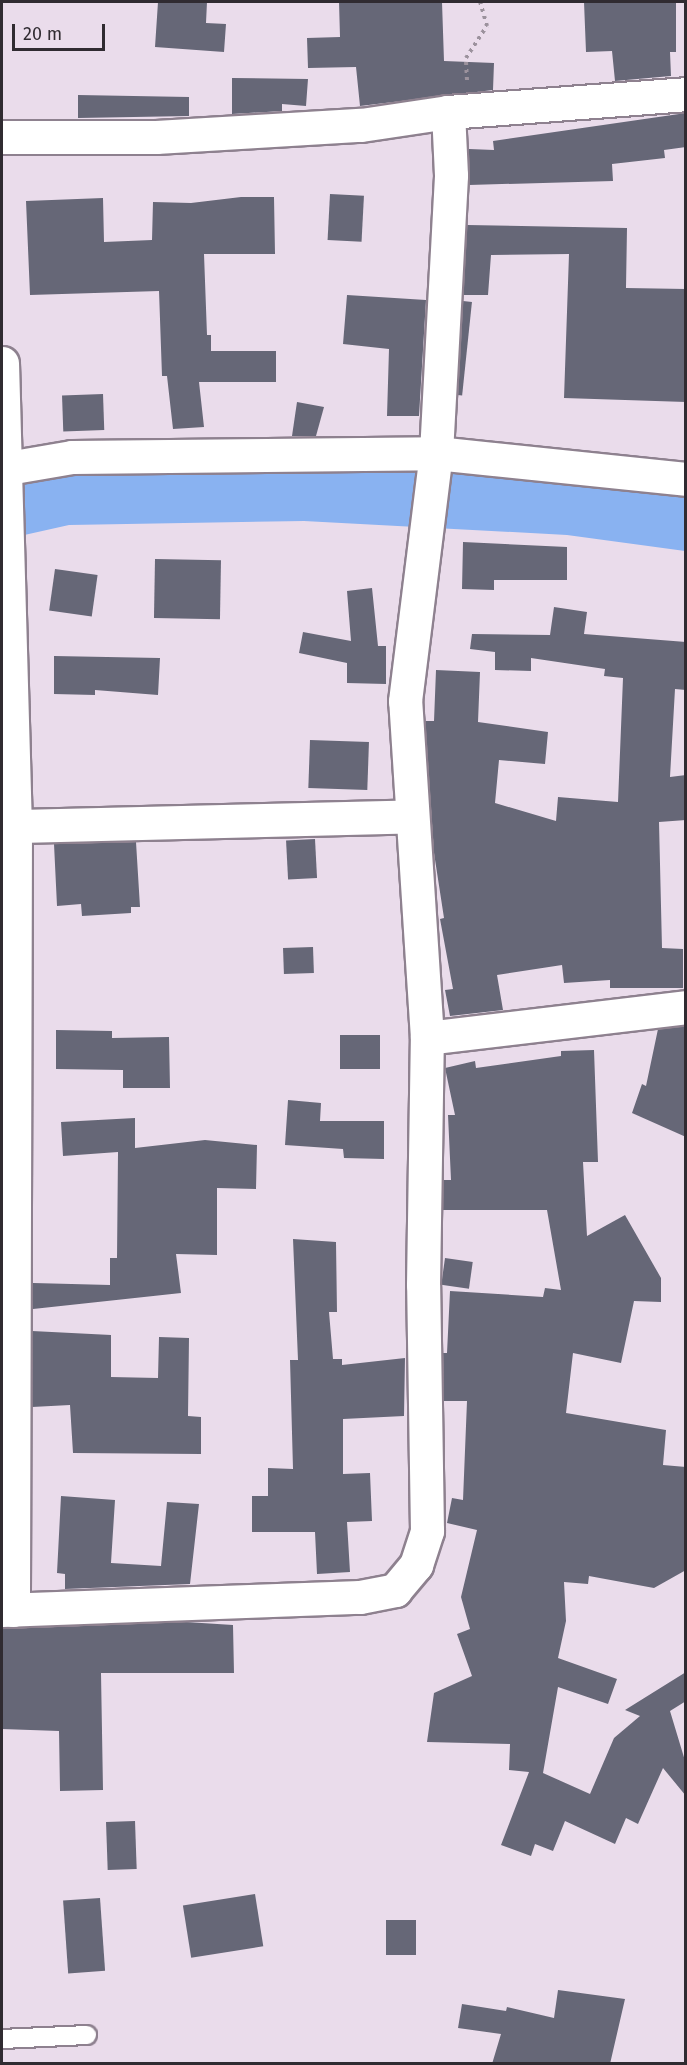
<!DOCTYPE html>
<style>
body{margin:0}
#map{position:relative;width:687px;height:2065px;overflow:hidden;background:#eadceb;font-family:"Fira Sans",sans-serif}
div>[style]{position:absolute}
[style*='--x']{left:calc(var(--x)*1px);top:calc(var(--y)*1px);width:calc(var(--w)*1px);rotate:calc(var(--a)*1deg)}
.water>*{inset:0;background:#89b2f1}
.building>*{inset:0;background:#666777;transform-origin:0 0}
.path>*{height:4px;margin-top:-2px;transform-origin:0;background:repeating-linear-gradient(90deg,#9c929d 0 3px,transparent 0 7.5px)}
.roads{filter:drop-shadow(2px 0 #8e818f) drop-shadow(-2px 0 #8e818f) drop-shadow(0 2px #8e818f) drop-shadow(0 -2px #8e818f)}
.service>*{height:18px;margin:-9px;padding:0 9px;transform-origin:9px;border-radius:9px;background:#fff}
.minor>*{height:33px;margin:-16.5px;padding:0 16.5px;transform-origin:16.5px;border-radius:16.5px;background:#fff}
.tertiary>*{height:33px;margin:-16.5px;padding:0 16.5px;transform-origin:16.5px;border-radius:16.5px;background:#fff}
span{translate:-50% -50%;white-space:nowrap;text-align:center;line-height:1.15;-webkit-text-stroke:6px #eadceb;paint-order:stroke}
.frame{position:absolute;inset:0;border:3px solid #302b31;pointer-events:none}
.scale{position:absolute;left:12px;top:24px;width:93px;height:27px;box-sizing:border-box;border:3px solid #302b31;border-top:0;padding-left:8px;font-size:18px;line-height:21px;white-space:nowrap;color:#302b31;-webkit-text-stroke:4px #eadceb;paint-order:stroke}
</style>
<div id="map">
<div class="water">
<i style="clip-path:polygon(456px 467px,685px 497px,685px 551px,567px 535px,304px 521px,69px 525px,2px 540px,2px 486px,72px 474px)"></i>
</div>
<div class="building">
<i style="clip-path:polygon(158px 2px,207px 2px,206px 23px,226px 24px,224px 52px,155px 47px)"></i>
<i style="clip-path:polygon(339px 2px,442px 2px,444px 61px,494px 63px,493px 90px,360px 106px,356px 67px,308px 68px,307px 38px,340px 37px)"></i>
<i style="clip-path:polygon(584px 2px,676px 2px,676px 52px,670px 52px,671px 76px,615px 81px,612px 51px,586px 52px)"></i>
<i style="clip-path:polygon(232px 78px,308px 79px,306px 106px,282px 104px,282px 111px,232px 114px)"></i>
<i style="clip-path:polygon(78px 95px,189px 97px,189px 116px,78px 118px)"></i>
<i style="clip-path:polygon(686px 113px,686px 147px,664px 150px,665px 158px,612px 164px,613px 181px,469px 185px,469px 149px,494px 150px,493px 141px)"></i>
<i style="left:330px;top:194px;width:34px;height:46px;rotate:3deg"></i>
<i style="clip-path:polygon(241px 197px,274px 197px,275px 254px,204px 254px,207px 335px,211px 335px,211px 351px,276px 351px,276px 382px,199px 382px,204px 427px,173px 429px,167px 376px,162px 376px,159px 291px,30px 295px,26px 201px,103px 198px,104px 242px,152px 240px,153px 202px,191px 203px)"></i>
<i style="clip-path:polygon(467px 225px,627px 228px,626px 288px,686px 289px,686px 402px,564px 398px,569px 254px,491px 255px,488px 295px,463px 295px)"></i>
<i style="clip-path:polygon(347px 295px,426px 300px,419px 416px,387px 416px,389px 349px,343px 344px)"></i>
<i style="left:463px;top:301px;width:9px;height:94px;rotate:6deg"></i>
<i style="left:103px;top:394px;width:36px;height:41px;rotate:88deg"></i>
<i style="clip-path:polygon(297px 402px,324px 407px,316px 436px,292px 436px)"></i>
<i style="clip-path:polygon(463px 542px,567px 547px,567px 580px,494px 580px,494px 590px,462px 589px)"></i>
<i style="left:155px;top:559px;width:66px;height:59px;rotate:1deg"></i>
<i style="left:55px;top:569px;width:43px;height:42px;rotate:8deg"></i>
<i style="clip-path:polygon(372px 588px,378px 646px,386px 646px,386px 684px,347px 683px,347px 663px,299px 653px,303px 632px,351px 641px,347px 591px)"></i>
<i style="clip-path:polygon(554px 607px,587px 612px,584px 634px,686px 642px,686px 690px,675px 689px,670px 777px,686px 775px,686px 820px,659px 822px,662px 948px,683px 949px,683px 988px,610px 988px,610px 980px,564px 983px,562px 965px,497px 975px,503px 1010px,450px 1016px,445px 990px,453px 989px,440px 919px,444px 918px,434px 853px,425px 721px,434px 721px,436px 670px,480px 672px,478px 722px,548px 732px,545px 764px,499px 760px,495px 803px,556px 821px,558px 797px,618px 802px,623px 678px,604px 676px,605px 669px,531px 658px,531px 671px,495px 670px,495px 652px,470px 649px,472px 634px,550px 635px)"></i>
<i style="clip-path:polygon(54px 656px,160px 658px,158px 695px,95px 690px,95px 695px,54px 694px)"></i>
<i style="left:310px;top:740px;width:59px;height:48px;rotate:2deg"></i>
<i style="left:315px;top:839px;width:39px;height:29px;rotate:87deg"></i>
<i style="clip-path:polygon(136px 842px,140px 907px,131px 907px,131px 913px,82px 916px,81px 904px,57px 906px,54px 844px)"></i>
<i style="left:313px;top:947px;width:26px;height:30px;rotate:88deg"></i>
<i style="clip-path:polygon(686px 1026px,686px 1137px,632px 1113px,642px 1084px,646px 1086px,658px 1029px)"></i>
<i style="clip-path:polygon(56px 1030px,112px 1031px,112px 1038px,169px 1037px,170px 1088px,123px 1088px,123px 1070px,56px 1069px)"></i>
<i style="left:340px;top:1035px;width:40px;height:34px"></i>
<i style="clip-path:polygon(594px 1050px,598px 1162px,583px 1162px,587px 1236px,625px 1215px,661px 1278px,661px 1302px,634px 1301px,621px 1363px,573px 1353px,566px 1413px,666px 1430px,663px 1465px,686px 1467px,686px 1570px,654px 1588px,589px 1576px,588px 1584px,564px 1582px,566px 1621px,558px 1658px,617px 1679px,608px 1704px,558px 1687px,543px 1773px,590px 1794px,614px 1738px,640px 1716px,625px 1710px,686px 1672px,686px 1701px,670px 1711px,686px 1764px,686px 1796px,663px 1768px,638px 1824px,626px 1818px,615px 1844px,565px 1821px,553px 1851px,535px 1844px,531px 1856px,501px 1845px,529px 1772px,509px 1770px,510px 1744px,427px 1742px,434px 1693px,472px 1676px,457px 1634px,470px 1629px,461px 1597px,477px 1530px,447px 1523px,452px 1498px,463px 1500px,467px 1401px,444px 1401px,443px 1353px,447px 1353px,450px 1291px,543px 1297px,545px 1288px,561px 1290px,547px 1210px,443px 1210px,443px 1180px,451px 1180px,448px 1115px,455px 1115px,445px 1068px,475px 1061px,476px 1068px,561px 1056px,561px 1051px)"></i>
<i style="clip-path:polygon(288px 1100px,321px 1103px,320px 1121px,384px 1121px,384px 1159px,344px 1158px,343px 1149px,285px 1145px)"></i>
<i style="clip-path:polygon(135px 1118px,135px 1148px,205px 1140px,257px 1145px,256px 1189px,217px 1188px,217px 1255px,176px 1254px,181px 1293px,33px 1309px,33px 1283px,110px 1285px,110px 1258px,117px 1258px,118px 1152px,63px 1156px,61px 1122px)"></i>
<i style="clip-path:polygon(293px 1239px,336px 1242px,337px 1312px,329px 1312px,333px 1359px,342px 1359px,342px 1365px,405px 1358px,404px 1416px,343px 1419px,343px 1474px,370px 1473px,372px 1521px,347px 1522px,350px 1572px,317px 1574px,315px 1532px,252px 1532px,252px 1496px,268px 1496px,268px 1468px,293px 1469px,290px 1360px,298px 1360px)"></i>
<i style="left:445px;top:1258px;width:28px;height:27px;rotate:8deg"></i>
<i style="clip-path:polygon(32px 1331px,111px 1335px,111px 1377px,158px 1378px,159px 1337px,189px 1338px,188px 1416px,201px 1417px,201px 1454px,73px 1453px,70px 1405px,32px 1407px)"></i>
<i style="clip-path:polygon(61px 1496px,115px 1500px,111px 1563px,161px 1566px,167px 1502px,199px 1504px,190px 1584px,65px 1589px,65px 1574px,57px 1573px)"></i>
<i style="clip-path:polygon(186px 1622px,233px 1625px,234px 1673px,101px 1673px,103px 1790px,60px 1791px,59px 1731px,2px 1729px,2px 1629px)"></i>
<i style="left:135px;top:1821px;width:48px;height:29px;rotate:88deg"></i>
<i style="left:255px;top:1894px;width:53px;height:73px;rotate:81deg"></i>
<i style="left:100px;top:1898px;width:73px;height:37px;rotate:86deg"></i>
<i style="left:386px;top:1920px;width:30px;height:35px"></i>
<i style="clip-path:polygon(558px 1990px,625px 1999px,610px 2064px,492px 2064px,501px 2034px,458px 2028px,462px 2004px,506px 2011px,507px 2007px,554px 2018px)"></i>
</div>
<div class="path">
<i style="--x:467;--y:80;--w:22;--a:-93"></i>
<i style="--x:466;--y:58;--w:38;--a:-57"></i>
<i style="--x:487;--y:26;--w:25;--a:-106"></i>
</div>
<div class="roads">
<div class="service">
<i style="--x:2;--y:2039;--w:85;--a:-2.7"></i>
</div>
<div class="minor">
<i style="--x:2;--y:363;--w:463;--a:88.4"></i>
<i style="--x:15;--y:826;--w:784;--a:90.15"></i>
<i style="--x:2;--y:469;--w:71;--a:-9.7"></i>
<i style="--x:72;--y:457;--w:364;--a:-0.6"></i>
<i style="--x:436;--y:453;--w:251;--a:5.9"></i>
<i style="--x:15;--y:826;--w:396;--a:-1.4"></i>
<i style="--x:427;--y:1038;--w:261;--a:-6.8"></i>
<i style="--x:2;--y:1610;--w:358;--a:-2.1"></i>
<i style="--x:360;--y:1597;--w:36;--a:-11"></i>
<i style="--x:395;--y:1590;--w:33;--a:-50"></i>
<i style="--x:416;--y:1565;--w:36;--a:-72"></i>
<i style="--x:427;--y:1531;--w:246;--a:-90.9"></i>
<i style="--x:423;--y:1285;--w:247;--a:-89.1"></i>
<i style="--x:427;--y:1038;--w:338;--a:-93.7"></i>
<i style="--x:405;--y:701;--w:250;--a:-82.9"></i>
<i style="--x:436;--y:453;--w:278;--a:-86.9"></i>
<i style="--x:451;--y:175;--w:63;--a:-92.7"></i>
</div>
<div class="tertiary">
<i style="--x:2;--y:137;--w:154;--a:0"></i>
<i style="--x:156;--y:137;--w:205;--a:-3.4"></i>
<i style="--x:361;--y:125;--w:88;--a:-8.5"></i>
<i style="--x:448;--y:112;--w:239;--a:-4.3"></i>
</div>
</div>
<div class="frame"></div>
<div class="scale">20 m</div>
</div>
